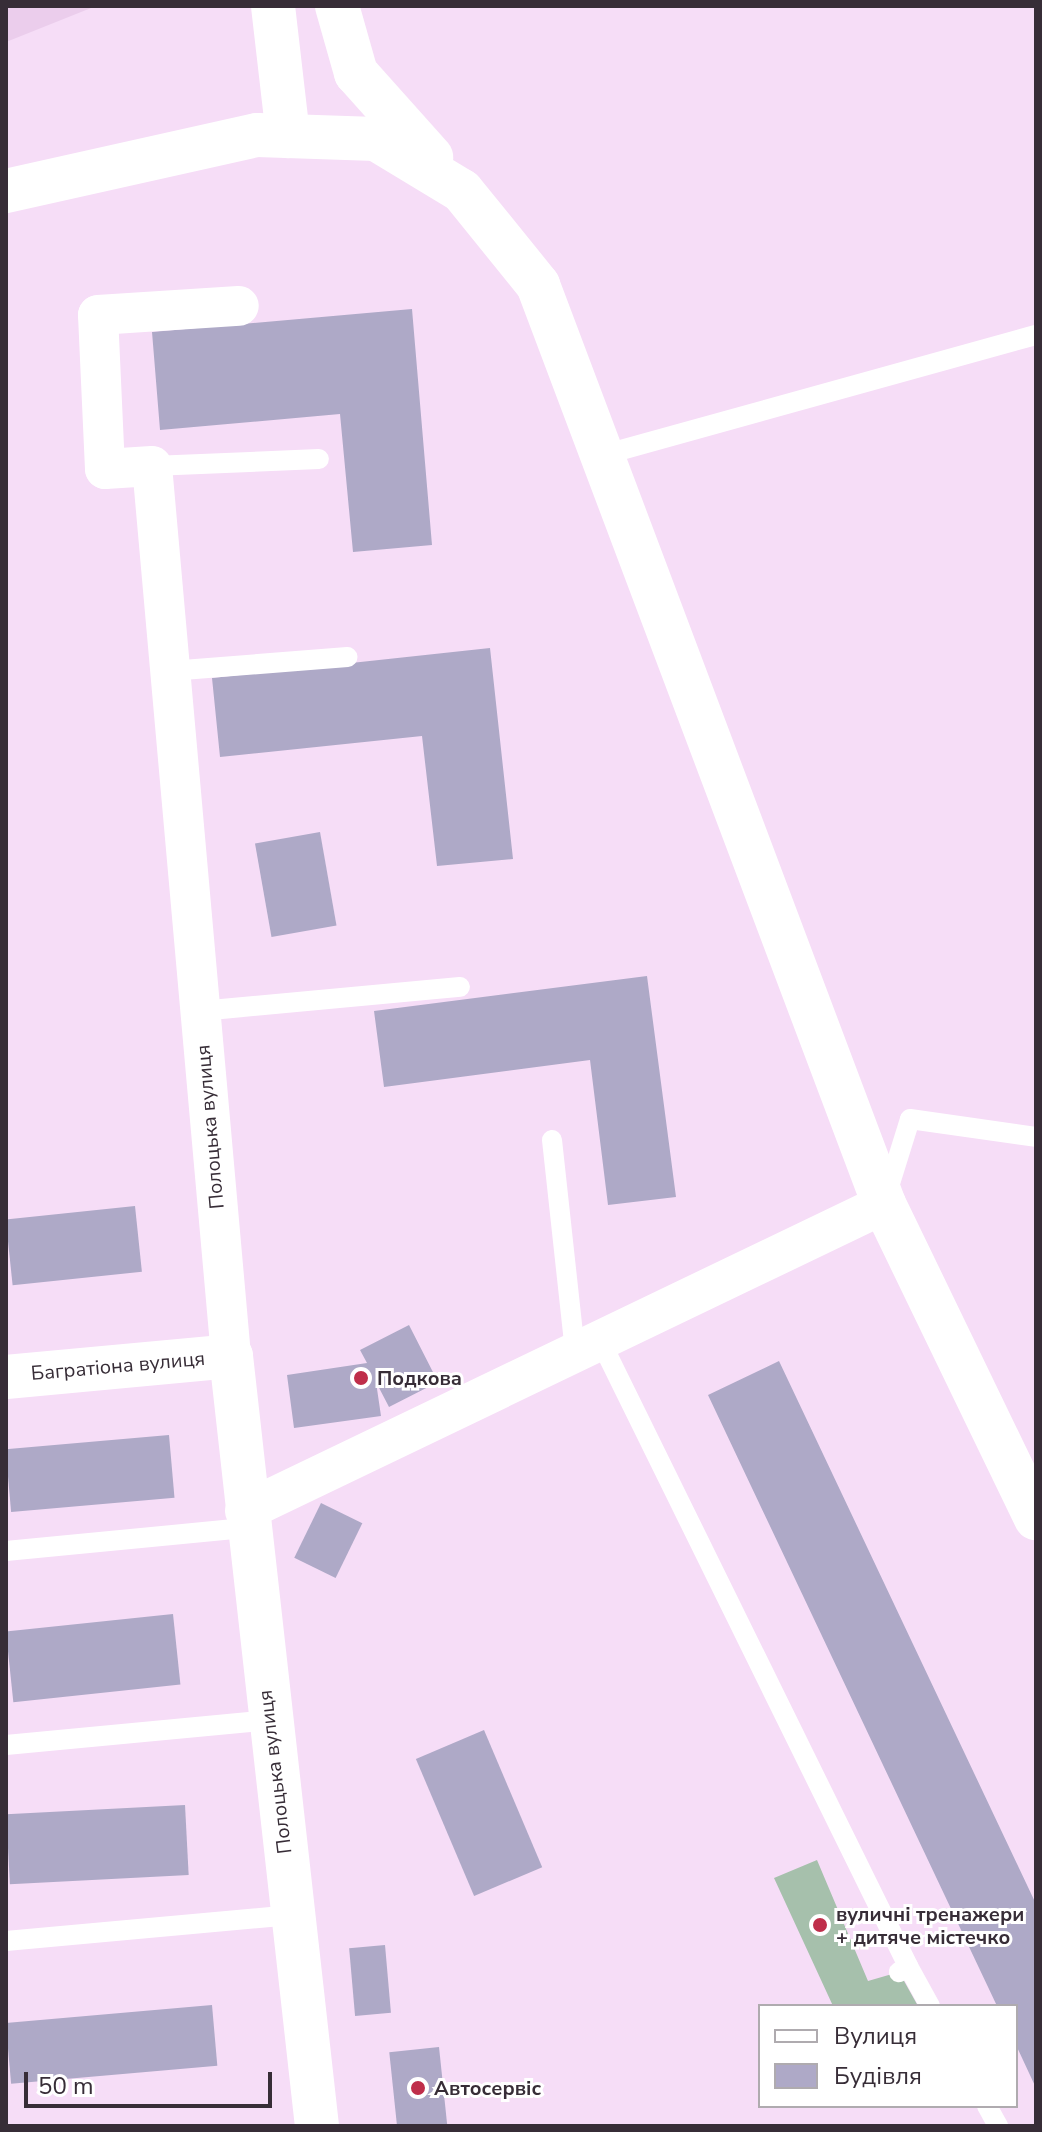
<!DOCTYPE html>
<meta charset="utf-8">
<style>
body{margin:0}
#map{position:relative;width:1042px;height:2132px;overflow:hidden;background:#f6ddf7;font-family:"Nunito Sans",sans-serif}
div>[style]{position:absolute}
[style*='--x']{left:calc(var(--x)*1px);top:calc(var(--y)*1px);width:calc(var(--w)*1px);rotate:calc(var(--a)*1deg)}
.built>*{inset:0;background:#ebcdec}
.green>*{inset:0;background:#a6c0ac}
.building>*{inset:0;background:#aea9c7;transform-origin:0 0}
.service>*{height:20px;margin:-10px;padding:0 10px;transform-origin:10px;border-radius:10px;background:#fff}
.minor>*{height:40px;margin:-20px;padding:0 20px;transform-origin:20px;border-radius:20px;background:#fff}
.tertiary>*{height:44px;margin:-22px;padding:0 22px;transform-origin:22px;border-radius:22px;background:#fff}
.dots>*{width:22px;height:22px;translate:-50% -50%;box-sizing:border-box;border:4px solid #fff;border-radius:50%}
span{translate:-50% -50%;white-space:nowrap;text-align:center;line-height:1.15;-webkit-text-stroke:6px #fff;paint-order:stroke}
.street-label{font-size:20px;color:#372d37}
.poi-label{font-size:20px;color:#372d37;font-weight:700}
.left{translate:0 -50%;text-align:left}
.frame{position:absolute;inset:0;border:8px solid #372d37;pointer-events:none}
.legend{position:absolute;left:758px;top:2004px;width:260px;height:104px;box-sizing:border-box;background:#fff;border:2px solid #afabaf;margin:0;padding:10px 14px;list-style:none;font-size:24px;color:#372d37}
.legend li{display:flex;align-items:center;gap:16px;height:40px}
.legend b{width:40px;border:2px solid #afabaf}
.scale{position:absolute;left:24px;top:2072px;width:248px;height:36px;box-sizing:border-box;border:4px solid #372d37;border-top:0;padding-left:10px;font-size:24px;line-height:28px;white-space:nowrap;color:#372d37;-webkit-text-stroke:6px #fff;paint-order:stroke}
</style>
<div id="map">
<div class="built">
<i style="clip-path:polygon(6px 6px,96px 6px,6px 42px)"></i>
</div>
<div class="green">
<i style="clip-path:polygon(817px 1860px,868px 1981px,899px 1972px,918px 2006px,833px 2006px,774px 1878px)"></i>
</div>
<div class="building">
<i style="clip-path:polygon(412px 309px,432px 545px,353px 552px,340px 414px,160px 430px,152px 332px)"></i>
<i style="clip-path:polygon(490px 648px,513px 859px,437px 866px,422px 736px,220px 757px,212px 678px)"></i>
<i style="left:320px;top:832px;width:95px;height:66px;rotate:80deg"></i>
<i style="clip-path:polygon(647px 976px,676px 1197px,608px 1205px,590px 1060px,384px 1087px,374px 1011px)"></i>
<i style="left:135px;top:1206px;width:66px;height:130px;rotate:84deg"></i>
<i style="clip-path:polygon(409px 1325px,438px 1382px,389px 1407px,376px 1382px,381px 1416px,294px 1428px,287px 1375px,367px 1363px,360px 1350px)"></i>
<i style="clip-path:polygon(779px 1361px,1036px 1904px,1036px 2088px,1016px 2045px,1016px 2006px,997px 2006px,708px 1395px)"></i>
<i style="left:169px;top:1435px;width:63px;height:164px;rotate:85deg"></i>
<i style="left:321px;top:1503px;width:46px;height:61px;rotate:26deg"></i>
<i style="left:173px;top:1614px;width:71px;height:168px;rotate:84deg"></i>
<i style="left:484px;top:1730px;width:149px;height:74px;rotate:67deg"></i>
<i style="left:185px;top:1805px;width:70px;height:179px;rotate:87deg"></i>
<i style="left:385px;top:1945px;width:68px;height:36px;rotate:85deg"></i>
<i style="left:212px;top:2005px;width:61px;height:207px;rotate:85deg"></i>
<i style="left:439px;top:2047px;width:80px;height:50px;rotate:84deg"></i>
</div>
<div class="service">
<i style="--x:603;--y:455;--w:449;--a:-15.5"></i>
<i style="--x:152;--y:466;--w:167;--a:-2.4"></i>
<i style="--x:170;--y:671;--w:178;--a:-4.5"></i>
<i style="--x:200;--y:1011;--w:261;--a:-5.3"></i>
<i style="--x:552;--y:1140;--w:212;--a:83.8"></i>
<i style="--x:887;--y:1193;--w:77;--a:-72.7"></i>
<i style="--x:910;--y:1119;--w:127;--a:8.1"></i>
<i style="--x:600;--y:1340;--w:698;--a:63.8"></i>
<i style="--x:908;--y:1966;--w:11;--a:146"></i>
<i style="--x:6;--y:1551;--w:242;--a:-5.5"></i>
<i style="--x:6;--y:1745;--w:264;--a:-5.4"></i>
<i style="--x:6;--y:1941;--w:287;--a:-5.2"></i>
<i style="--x:908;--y:1966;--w:46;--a:61.2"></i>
<i style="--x:987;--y:2106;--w:23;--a:61"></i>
</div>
<div class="minor">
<i style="--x:231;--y:1356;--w:893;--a:-95.07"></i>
<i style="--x:152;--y:466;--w:47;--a:176.3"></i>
<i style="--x:105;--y:469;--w:154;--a:-92.6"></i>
<i style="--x:98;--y:315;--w:141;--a:-3.7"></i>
<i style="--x:245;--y:1511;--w:709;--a:-25.66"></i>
</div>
<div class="tertiary">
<i style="--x:273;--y:6;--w:131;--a:83.4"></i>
<i style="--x:337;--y:6;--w:70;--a:74.2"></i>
<i style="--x:356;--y:73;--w:113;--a:48.2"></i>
<i style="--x:6;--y:191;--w:257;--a:-12.6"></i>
<i style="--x:257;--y:135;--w:119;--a:1.9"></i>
<i style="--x:376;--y:139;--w:100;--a:31.2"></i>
<i style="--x:462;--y:191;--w:121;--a:51"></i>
<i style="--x:538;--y:285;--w:982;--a:69.37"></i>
<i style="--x:884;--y:1204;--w:349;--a:64.2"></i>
<i style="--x:6;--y:1377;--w:226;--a:-5.3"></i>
<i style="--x:231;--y:1356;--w:775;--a:83.63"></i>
</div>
<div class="dots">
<i style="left:361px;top:1378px;background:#bf2e4a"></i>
<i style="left:820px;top:1925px;background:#bf2e4a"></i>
<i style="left:418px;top:2088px;background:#bf2e4a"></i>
</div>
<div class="street-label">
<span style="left:210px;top:1127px;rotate:-95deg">Полоцька вулиця</span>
<span style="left:118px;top:1366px;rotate:-5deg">Багратіона вулиця</span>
<span style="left:275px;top:1772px;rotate:-97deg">Полоцька вулиця</span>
</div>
<div class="poi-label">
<span class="left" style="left:377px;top:1378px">Подкова</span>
<span class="left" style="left:836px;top:1926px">вуличні тренажери<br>+ дитяче містечко</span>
<span class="left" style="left:434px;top:2088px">Автосервіс</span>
</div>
<div class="frame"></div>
<ul class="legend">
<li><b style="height:10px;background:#fff"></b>Вулиця</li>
<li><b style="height:22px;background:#aea9c7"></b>Будівля</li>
</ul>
<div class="scale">50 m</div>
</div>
